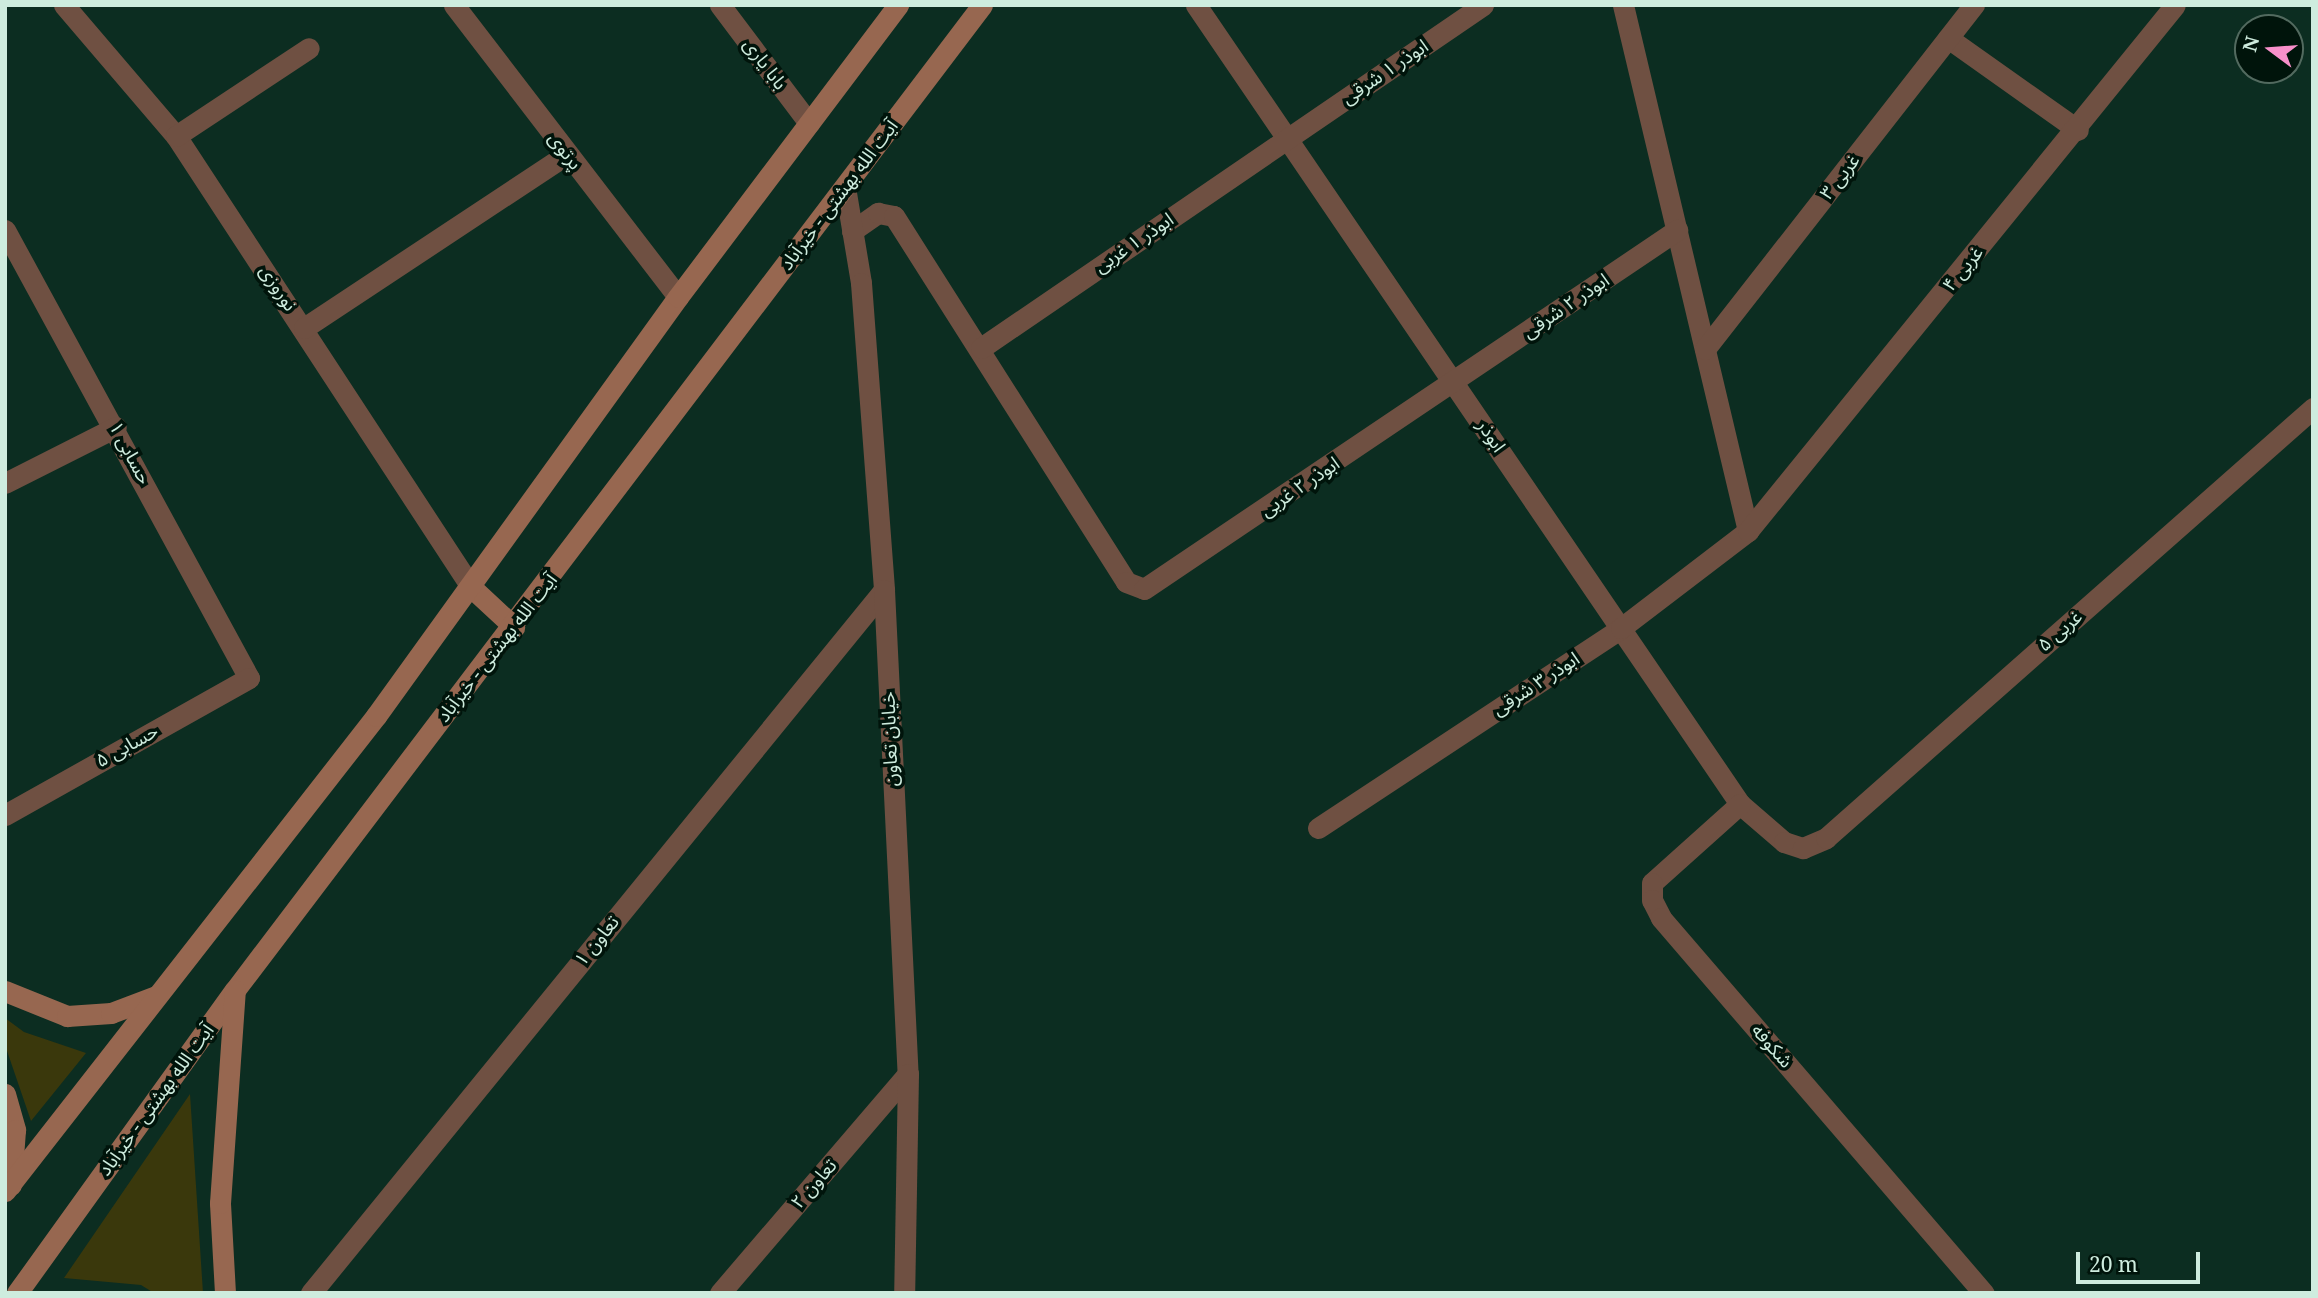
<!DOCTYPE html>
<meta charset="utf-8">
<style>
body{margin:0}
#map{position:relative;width:2318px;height:1298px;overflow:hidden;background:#0c2d21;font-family:"Noto Serif","Noto Sans Arabic",serif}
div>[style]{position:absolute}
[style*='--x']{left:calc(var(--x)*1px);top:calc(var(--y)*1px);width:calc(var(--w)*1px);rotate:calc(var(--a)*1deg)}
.green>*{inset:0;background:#3a380c}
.minor>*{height:21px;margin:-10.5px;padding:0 10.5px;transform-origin:10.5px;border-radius:10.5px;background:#6f5042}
.tertiary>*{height:21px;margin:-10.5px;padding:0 10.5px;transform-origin:10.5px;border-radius:10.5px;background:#6f5042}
.secondary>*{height:21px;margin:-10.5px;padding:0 10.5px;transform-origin:10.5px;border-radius:10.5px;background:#976750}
span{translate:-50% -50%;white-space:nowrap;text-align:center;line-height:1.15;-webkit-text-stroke:7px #00140b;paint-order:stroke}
.street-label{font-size:19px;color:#ceecde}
.frame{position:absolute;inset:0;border:7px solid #ceecde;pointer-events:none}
.north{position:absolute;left:2234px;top:14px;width:70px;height:70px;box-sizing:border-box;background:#00140b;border:2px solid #526a5f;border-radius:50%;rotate:286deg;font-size:19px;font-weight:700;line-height:28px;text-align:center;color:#ceecde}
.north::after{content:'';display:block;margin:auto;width:24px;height:32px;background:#f890cb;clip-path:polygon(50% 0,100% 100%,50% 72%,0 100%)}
.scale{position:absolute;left:2076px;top:1252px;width:124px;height:32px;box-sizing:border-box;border:4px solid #ceecde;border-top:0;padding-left:9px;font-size:21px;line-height:24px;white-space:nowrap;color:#ceecde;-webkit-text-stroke:5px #00140b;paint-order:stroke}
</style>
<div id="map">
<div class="green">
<i style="clip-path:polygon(5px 1018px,24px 1032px,86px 1053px,31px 1121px,5px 1045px)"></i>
<i style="clip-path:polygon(190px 1094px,203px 1293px,154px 1293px,141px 1285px,64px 1278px)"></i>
</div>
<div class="minor">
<i style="--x:64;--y:5;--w:172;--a:49.5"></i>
<i style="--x:176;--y:136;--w:539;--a:56.81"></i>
<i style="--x:454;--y:5;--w:368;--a:52.5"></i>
<i style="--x:720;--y:5;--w:148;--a:53"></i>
<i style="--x:1196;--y:5;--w:967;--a:55.75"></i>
<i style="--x:1740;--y:804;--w:58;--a:40.8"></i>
<i style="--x:1784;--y:842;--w:20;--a:18"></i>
<i style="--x:1803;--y:848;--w:25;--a:-23"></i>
<i style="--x:1826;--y:838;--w:650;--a:-41.44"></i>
<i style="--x:1623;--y:5;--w:541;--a:76.63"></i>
<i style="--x:1948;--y:38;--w:159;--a:35.3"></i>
<i style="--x:176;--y:136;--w:159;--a:-33.5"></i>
<i style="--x:5;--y:230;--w:510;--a:61.43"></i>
<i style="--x:249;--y:678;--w:280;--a:150.7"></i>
<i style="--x:852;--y:231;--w:32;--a:-35"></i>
<i style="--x:878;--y:213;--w:16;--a:11"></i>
<i style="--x:894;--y:216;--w:433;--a:57.6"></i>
<i style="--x:1126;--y:582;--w:19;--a:21"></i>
<i style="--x:1144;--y:589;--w:643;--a:-33.96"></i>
<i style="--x:304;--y:328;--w:315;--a:-33.5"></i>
<i style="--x:981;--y:348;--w:608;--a:-34.34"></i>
<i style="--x:1705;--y:349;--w:437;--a:-52"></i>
<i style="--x:5;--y:483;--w:124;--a:-26.8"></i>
<i style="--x:1740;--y:804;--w:118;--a:138.1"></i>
<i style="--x:1652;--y:883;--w:17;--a:90"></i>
<i style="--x:1652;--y:900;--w:20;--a:63"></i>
<i style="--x:1661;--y:918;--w:495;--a:49.3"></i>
<i style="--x:1318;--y:828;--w:363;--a:-33.4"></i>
<i style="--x:1621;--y:628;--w:160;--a:-37.4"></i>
<i style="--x:1748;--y:531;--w:677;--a:-50.93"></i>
<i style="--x:311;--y:1293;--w:907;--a:-50.82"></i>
<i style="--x:720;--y:1293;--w:289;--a:-49.4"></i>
</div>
<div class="tertiary">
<i style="--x:845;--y:187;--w:97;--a:80.5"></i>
<i style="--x:861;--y:283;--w:308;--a:85.7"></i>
<i style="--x:884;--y:590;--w:485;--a:87.2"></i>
<i style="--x:908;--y:1074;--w:219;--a:91"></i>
</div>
<div class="secondary">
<i style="--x:471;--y:587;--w:59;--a:42.9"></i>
<i style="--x:5;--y:991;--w:67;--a:22"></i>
<i style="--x:67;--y:1016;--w:44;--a:-3.9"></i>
<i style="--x:111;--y:1013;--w:48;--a:-20.7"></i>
<i style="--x:5;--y:1094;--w:37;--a:74"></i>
<i style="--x:15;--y:1130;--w:55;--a:94.2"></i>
<i style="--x:5;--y:1191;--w:603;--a:-52.01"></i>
<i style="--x:376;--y:716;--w:516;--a:-54.22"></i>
<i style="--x:678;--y:297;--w:366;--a:-53"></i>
<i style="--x:17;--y:1293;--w:373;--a:-54.3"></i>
<i style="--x:235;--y:990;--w:1236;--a:-52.82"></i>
<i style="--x:225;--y:1293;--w:90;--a:-93.2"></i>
<i style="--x:220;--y:1203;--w:213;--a:-86"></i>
</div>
<div class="street-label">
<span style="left:765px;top:64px;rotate:53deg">بابا یاری</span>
<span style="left:1385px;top:72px;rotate:-34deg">ابوذر ۱ شرقی</span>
<span style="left:565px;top:151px;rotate:53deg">پرتوی</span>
<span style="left:1840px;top:177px;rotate:-52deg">غربی ۳</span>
<span style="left:839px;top:195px;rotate:-53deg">آیت الله بهشتی - خیرآباد</span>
<span style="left:1134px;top:243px;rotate:-34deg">ابوذر ۱ غربی</span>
<span style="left:1963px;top:269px;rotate:-51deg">غربی ۴</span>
<span style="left:278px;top:288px;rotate:56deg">نوروزی</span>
<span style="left:1566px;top:306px;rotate:-34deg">ابوذر ۲ شرقی</span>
<span style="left:1491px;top:436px;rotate:56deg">ابوذر</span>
<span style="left:130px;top:453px;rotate:62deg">حسابی ۱</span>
<span style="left:1300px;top:487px;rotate:-34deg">ابوذر ۲ غربی</span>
<span style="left:2060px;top:631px;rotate:-41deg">غربی ۵</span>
<span style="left:497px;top:648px;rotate:-52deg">آیت الله بهشتی - خیرآباد</span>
<span style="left:1536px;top:684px;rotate:-33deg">ابوذر ۳ شرقی</span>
<span style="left:890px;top:739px;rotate:-92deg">خیابان تعاون</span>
<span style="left:127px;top:746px;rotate:-29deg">حسابی ۵</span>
<span style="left:597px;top:941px;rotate:-51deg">تعاون ۱</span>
<span style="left:1772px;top:1046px;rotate:49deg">شکوفه</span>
<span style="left:156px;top:1100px;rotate:-54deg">آیت الله بهشتی - خیرآباد</span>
<span style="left:814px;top:1184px;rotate:-49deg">تعاون ۲</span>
</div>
<div class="frame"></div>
<div class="north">N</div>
<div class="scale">20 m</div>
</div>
